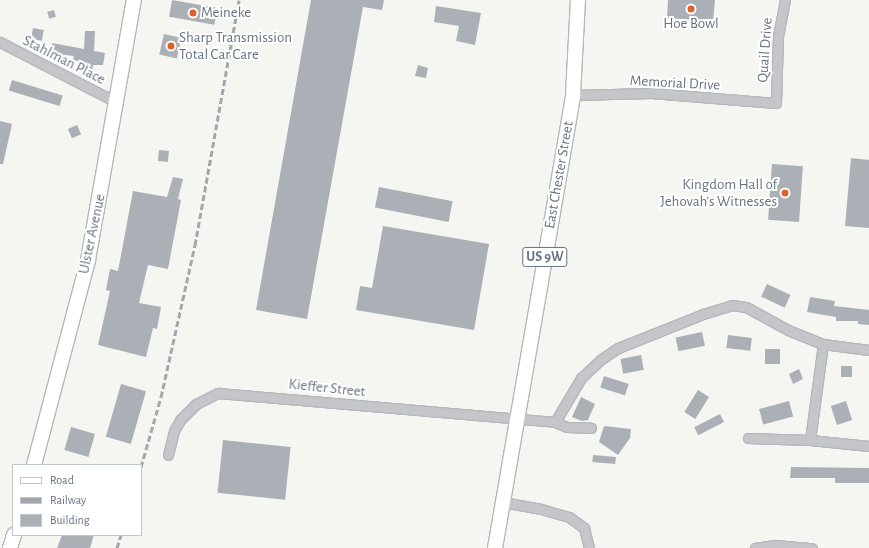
<!DOCTYPE html>
<style>
body{margin:0}
#map{position:relative;width:869px;height:548px;overflow:hidden;background:#f5f6f2;font-family:"Alegreya Sans",sans-serif}
div>[style]{position:absolute}
[style*='--x']{left:calc(var(--x)*1px);top:calc(var(--y)*1px);width:calc(var(--w)*1px);rotate:calc(var(--a)*1deg)}
.building>*{inset:0;background:#aab0b6;transform-origin:0 0}
.roads{filter:drop-shadow(1px 0 #b4b8bc) drop-shadow(-1px 0 #b4b8bc) drop-shadow(0 1px #b4b8bc) drop-shadow(0 -1px #b4b8bc)}
.street>*{height:9px;margin:-4.5px;padding:0 4.5px;transform-origin:4.5px;border-radius:4.5px;background:#c4c6ca}
.primary>*{height:14px;margin:-7px;padding:0 7px;transform-origin:7px;border-radius:7px;background:#fff}
.rail>*{height:3px;margin-top:-1.5px;transform-origin:0;background:repeating-linear-gradient(90deg,#a2a7ad 0 6px,transparent 0 9px)}
.dots>*{width:11px;height:11px;translate:-50% -50%;box-sizing:border-box;border:2px solid #fff;border-radius:50%}
span{translate:-50% -50%;white-space:nowrap;text-align:center;line-height:1.15;-webkit-text-stroke:4px #fff;paint-order:stroke}
.shield-label span{padding:1px 3px;background:#fff;border:1px solid;border-radius:3px;-webkit-text-stroke-width:0}
.shield-label{font-size:14px;color:#667382;font-weight:700}
.poi-label{font-size:15px;color:#667382}
.left{translate:0 -50%;text-align:left}
.right{translate:-100% -50%;text-align:right}
.street-label{font-size:15px;color:#667382}
.legend{position:absolute;left:12px;top:464px;width:130px;height:72px;box-sizing:border-box;background:#fff;border:1px solid #c2c7cd;margin:0;padding:5px 7px;list-style:none;font-size:12px;color:#667382}
.legend li{display:flex;align-items:center;gap:8px;height:20px}
.legend b{width:20px;border:1px solid #c2c7cd}
</style>
<div id="map">
<div class="building">
<i style="left:172px;top:0;width:46px;height:17px;rotate:10deg"></i>
<i style="clip-path:polygon(311px 0,384px 0,382px 10px,363px 7px,307px 319px,256px 310px)"></i>
<i style="clip-path:polygon(668px 0,715px 0,713px 21px,667px 18px)"></i>
<i style="clip-path:polygon(436px 6px,481px 13px,475px 45px,456px 41px,459px 26px,434px 22px)"></i>
<i style="left:54px;top:10px;width:7px;height:7px;rotate:74deg"></i>
<i style="left:33px;top:28px;width:11px;height:11px;rotate:10deg"></i>
<i style="clip-path:polygon(85px 31px,95px 31px,94px 51px,105px 53px,103px 65px,93px 65px,92px 72px,82px 71px,82px 66px,78px 66px,79px 61px,73px 60px,74px 56px,50px 53px,52px 43px,84px 49px)"></i>
<i style="left:164px;top:34px;width:18px;height:21px;rotate:13deg"></i>
<i style="clip-path:polygon(418px 65px,428px 68px,426px 78px,415px 76px)"></i>
<i style="left:12px;top:80px;width:53px;height:11px;rotate:17deg"></i>
<i style="clip-path:polygon(0 121px,12px 124px,3px 164px,0 164px)"></i>
<i style="left:77px;top:125px;width:10px;height:10px;rotate:66deg"></i>
<i style="left:159px;top:150px;width:10px;height:11px;rotate:6deg"></i>
<i style="clip-path:polygon(851px 158px,869px 160px,869px 228px,845px 226px)"></i>
<i style="left:772px;top:164px;width:31px;height:56px;rotate:4deg"></i>
<i style="clip-path:polygon(173px 177px,183px 179px,178px 199px,181px 200px,168px 269px,148px 265px,139px 303px,161px 307px,157px 329px,153px 328px,146px 357px,98px 345px,110px 291px,106px 290px,110px 269px,118px 271px,133px 191px,167px 197px)"></i>
<i style="left:379px;top:187px;width:75px;height:21px;rotate:11deg"></i>
<i style="clip-path:polygon(383px 226px,489px 244px,474px 330px,356px 310px,360px 286px,372px 288px)"></i>
<i style="left:767px;top:284px;width:26px;height:14px;rotate:25deg"></i>
<i style="clip-path:polygon(810px 297px,835px 301px,834px 306px,869px 310px,869px 325px,858px 324px,858px 321px,836px 321px,836px 317px,807px 312px)"></i>
<i style="left:702px;top:332px;width:14px;height:27px;rotate:78deg"></i>
<i style="left:728px;top:335px;width:24px;height:13px;rotate:7deg"></i>
<i style="left:765px;top:349px;width:15px;height:15px"></i>
<i style="left:641px;top:355px;width:15px;height:21px;rotate:79deg"></i>
<i style="left:841px;top:366px;width:11px;height:11px"></i>
<i style="clip-path:polygon(799px 369px,803px 379px,793px 384px,789px 374px)"></i>
<i style="left:604px;top:376px;width:26px;height:12px;rotate:18deg"></i>
<i style="left:121px;top:384px;width:26px;height:55px;rotate:16deg"></i>
<i style="left:698px;top:390px;width:13px;height:26px;rotate:32deg"></i>
<i style="clip-path:polygon(581px 397px,595px 404px,588px 420px,582px 421px,572px 417px)"></i>
<i style="left:789px;top:401px;width:16px;height:31px;rotate:75deg"></i>
<i style="left:846px;top:401px;width:20px;height:16px;rotate:72deg"></i>
<i style="left:720px;top:414px;width:9px;height:29px;rotate:63deg"></i>
<i style="clip-path:polygon(604px 426px,631px 429px,630px 438px,618px 455px,599px 442px)"></i>
<i style="left:71px;top:427px;width:25px;height:24px;rotate:16deg"></i>
<i style="left:223px;top:440px;width:68px;height:53px;rotate:6deg"></i>
<i style="left:593px;top:455px;width:23px;height:7px;rotate:5deg"></i>
<i style="clip-path:polygon(791px 467px,869px 468px,869px 483px,835px 483px,835px 478px,790px 478px)"></i>
<i style="clip-path:polygon(62px 535px,94px 535px,90px 548px,57px 548px)"></i>
</div>
<div class="roads">
<div class="street">
<i style="--x:0;--y:42;--w:131;--a:27.3"></i>
<i style="--x:573;--y:95;--w:78;--a:-1.5"></i>
<i style="--x:651;--y:93;--w:125;--a:4.6"></i>
<i style="--x:776;--y:103;--w:67;--a:-88.3"></i>
<i style="--x:778;--y:36;--w:37;--a:-79"></i>
<i style="--x:555;--y:422;--w:51;--a:-59.4"></i>
<i style="--x:581;--y:378;--w:26;--a:-43"></i>
<i style="--x:600;--y:360;--w:22;--a:-34"></i>
<i style="--x:618;--y:348;--w:92;--a:-21.8"></i>
<i style="--x:703;--y:314;--w:30;--a:-17"></i>
<i style="--x:732;--y:305;--w:14;--a:8"></i>
<i style="--x:746;--y:307;--w:48;--a:28.7"></i>
<i style="--x:788;--y:330;--w:38;--a:22"></i>
<i style="--x:823;--y:344;--w:46;--a:7.4"></i>
<i style="--x:748;--y:438;--w:62;--a:1.8"></i>
<i style="--x:810;--y:440;--w:59;--a:5.8"></i>
<i style="--x:810;--y:440;--w:97;--a:-82.3"></i>
<i style="--x:168;--y:455;--w:25;--a:-76"></i>
<i style="--x:174;--y:431;--w:13;--a:-61"></i>
<i style="--x:180;--y:420;--w:23;--a:-45"></i>
<i style="--x:196;--y:404;--w:25;--a:-27"></i>
<i style="--x:218;--y:393;--w:338;--a:4.9"></i>
<i style="--x:555;--y:422;--w:13;--a:23"></i>
<i style="--x:567;--y:427;--w:24;--a:2"></i>
<i style="--x:502;--y:502;--w:40;--a:10"></i>
<i style="--x:541;--y:509;--w:29;--a:16"></i>
<i style="--x:569;--y:517;--w:19;--a:36"></i>
<i style="--x:584;--y:528;--w:21;--a:76"></i>
<i style="--x:755;--y:548;--w:20;--a:-9"></i>
<i style="--x:775;--y:545;--w:37;--a:5"></i>
</div>
<div class="primary">
<i style="--x:34;--y:465;--w:212;--a:-75.2"></i>
<i style="--x:88;--y:260;--w:264;--a:-80"></i>
<i style="--x:10;--y:548;--w:14;--a:-73"></i>
<i style="--x:495;--y:548;--w:460;--a:-80.2"></i>
<i style="--x:573;--y:95;--w:95;--a:-87"></i>
</div>
</div>
<div class="rail">
<i style="--x:141;--y:467;--w:73;--a:-74.1"></i>
<i style="--x:161;--y:397;--w:156;--a:-77.4"></i>
<i style="--x:195;--y:245;--w:249;--a:-79.8"></i>
<i style="--x:117;--y:548;--w:14;--a:-73"></i>
</div>
<div class="dots">
<i style="left:691px;top:9px;background:#db622c"></i>
<i style="left:193px;top:13px;background:#db622c"></i>
<i style="left:171px;top:46px;background:#db622c"></i>
<i style="left:785px;top:193px;background:#db622c"></i>
</div>
<div class="shield-label">
<span style="left:545px;top:257px">US 9W</span>
</div>
<div class="poi-label">
<span class="left" style="left:201px;top:13px">Meineke</span>
<span style="left:691px;top:24px">Hoe Bowl</span>
<span class="left" style="left:179px;top:46px">Sharp Transmission<br>Total Car Care</span>
<span class="right" style="left:777px;top:193px">Kingdom Hall of<br>Jehovah's Witnesses</span>
</div>
<div class="street-label">
<span style="left:765px;top:50px;rotate:-86deg">Quail Drive</span>
<span style="left:64px;top:60px;rotate:27deg">Stahlman Place</span>
<span style="left:675px;top:83px;rotate:3deg">Memorial Drive</span>
<span style="left:559px;top:175px;rotate:-80deg">East Chester Street</span>
<span style="left:92px;top:234px;rotate:-78deg">Ulster Avenue</span>
<span style="left:327px;top:388px;rotate:6deg">Kieffer Street</span>
</div>
<ul class="legend">
<li><b style="height:5px;background:#fff"></b>Road</li>
<li><b style="height:5px;background:#a2a7ad"></b>Railway</li>
<li><b style="height:11px;background:#aab0b6"></b>Building</li>
</ul>
</div>
